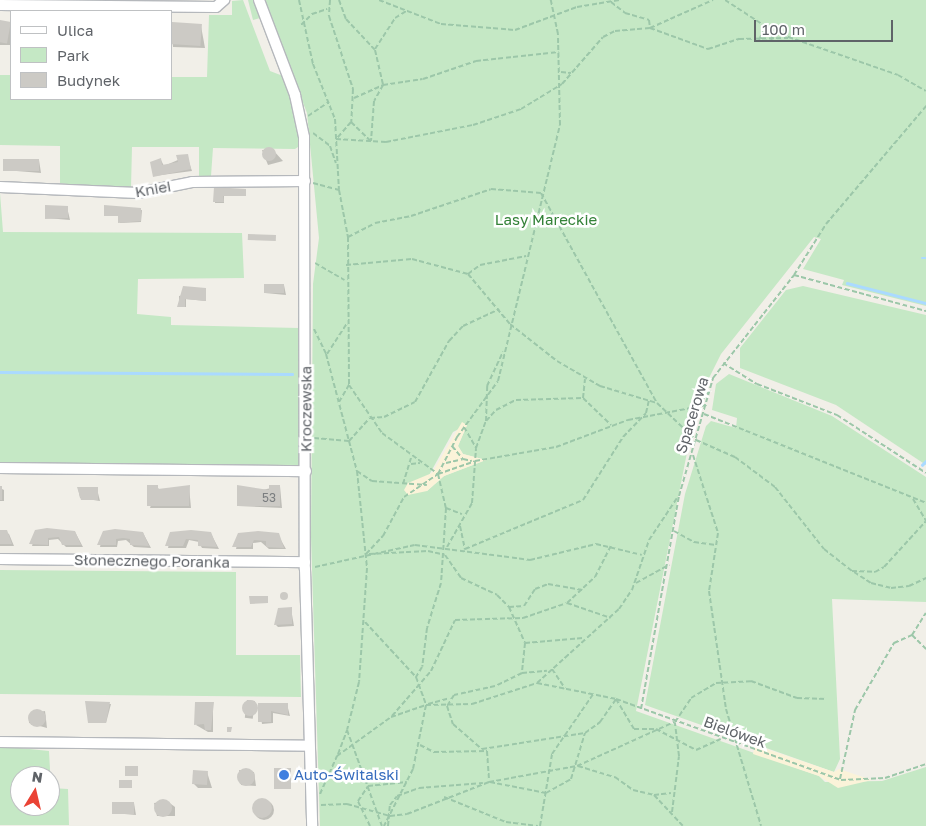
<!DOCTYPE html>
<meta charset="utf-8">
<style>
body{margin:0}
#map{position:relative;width:926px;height:826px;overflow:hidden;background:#f1efe8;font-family:"Golos Text",sans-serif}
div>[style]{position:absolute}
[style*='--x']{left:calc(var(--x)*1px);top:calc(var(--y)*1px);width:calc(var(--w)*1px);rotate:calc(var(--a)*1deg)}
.green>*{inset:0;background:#c5e8c5}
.sand>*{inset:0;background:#fbf3d9}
.shadow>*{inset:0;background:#0003;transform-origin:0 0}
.round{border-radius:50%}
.stream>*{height:2.5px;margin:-1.25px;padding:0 1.25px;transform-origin:1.25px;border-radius:1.25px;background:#aadaff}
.building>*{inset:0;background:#cccac5;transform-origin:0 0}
.path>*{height:2px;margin-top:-1px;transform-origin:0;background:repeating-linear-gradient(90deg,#9cc7a9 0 5px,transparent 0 7.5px)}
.roads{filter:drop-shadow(1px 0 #b5b8bc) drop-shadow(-1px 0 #b5b8bc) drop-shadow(0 1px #b5b8bc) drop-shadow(0 -1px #b5b8bc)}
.minor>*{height:10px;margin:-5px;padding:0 5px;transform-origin:5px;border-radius:5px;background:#fff}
.dots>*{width:14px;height:14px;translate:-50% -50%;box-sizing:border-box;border:2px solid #fff;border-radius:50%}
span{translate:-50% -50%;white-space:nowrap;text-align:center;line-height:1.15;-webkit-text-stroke:5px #fff;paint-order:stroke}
.number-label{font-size:12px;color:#7a7d7f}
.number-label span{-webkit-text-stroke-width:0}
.street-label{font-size:15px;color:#5f6368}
.park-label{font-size:15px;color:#348238}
.shop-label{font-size:15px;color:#366cbe}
.left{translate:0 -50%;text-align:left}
.legend{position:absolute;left:10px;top:10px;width:162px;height:90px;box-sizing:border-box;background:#fff;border:1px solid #bfc1c3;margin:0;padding:6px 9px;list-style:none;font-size:15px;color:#5f6368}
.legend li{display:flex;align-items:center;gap:10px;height:25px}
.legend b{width:25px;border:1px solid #bfc1c3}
.north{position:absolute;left:10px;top:766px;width:50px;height:50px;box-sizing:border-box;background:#fff;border:1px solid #bfc1c3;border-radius:50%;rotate:9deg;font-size:14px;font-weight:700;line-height:20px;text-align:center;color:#5f6368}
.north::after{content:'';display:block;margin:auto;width:18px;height:22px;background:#ea4335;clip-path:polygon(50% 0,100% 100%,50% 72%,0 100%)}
.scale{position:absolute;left:754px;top:20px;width:139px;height:22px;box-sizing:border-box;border:2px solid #5f6368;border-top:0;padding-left:6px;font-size:15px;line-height:18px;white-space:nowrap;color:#5f6368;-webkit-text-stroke:4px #fff;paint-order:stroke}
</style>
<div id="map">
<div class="green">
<i style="clip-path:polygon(243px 0,270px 71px,283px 76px,295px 107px,301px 145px,295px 149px,213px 148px,211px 176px,199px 176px,199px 147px,132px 147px,131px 188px,94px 188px,60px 183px,60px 146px,0 145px,0 75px,11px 75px,11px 99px,171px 99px,171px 77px,207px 77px,209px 15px,232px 15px,232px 1px)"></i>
<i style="clip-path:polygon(248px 0,255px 0,260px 18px,253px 20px)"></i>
<i style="clip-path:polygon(evenodd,263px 0,926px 0,926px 306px,842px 285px,844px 280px,803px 269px,821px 239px,814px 237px,721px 354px,697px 402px,636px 711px,819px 776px,825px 782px,882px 781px,926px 767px,926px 826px,320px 826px,311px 537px,313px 284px,319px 238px,307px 113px,263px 0,467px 425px,458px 446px,463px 454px,486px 460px,444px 476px,427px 491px,408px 483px,428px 477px,453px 432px,467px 425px)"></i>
<i style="clip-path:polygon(0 193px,3px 232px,242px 233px,244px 278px,138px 279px,137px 314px,171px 317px,171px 325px,299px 328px,302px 465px,0 463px)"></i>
<i style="clip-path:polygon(803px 286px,926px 315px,926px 465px,836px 405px,740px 368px,740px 348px,786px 290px)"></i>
<i style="clip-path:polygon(729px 374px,832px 416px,926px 477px,926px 602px,832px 599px,840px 759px,834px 772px,645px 705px,685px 494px,706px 426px,711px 421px,736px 428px,737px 418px,712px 410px,716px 384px)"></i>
<i style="clip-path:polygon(0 570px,236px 572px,236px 655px,300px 655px,301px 697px,0 694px)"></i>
<i style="clip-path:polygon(evenodd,0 746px,49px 751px,51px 788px,68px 789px,69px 825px,0 825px,0 746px,20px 776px,50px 776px,50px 806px,20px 806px,20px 776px)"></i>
</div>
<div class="sand">
<i style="clip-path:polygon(462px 422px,467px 425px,458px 446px,463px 454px,486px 460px,444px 476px,427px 491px,408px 495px,404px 490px,408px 483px,432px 473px)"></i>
<i style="clip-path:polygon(755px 745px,834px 772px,839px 769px,872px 780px,838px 788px,819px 776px,753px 754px)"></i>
</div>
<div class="shadow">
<i style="left:0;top:23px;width:11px;height:22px"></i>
<i style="clip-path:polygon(171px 25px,201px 26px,205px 48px,173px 47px)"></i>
<i style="clip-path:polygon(262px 150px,273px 150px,283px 161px,268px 165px)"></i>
<i style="clip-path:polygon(187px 156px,192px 171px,154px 176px,161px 160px,164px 166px)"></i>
<i style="clip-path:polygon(39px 160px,41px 173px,4px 170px)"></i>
<i style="clip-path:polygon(215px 188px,245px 190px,246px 196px,224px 196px,224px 203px,215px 203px)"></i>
<i style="clip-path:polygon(67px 207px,70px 220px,46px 218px)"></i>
<i style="clip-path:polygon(142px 210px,141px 222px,120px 223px,119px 216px,106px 216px)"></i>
<i style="clip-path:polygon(284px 285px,286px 295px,265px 293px)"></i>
<i style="clip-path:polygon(206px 290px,206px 301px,186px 299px,186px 307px,179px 307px,179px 296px)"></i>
<i style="clip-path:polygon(157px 486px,160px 491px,189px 486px,191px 508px,150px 508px)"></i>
<i style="clip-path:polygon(280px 486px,282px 508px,238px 506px,258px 491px)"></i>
<i style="clip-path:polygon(0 488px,4px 490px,4px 501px,0 501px)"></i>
<i style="clip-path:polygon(78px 488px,97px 489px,100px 501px,80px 498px)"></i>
<i style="clip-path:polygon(0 530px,9px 534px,14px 546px,0 546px)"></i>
<i style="clip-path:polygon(36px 531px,75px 532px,83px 547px,66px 547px,58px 539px,49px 540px,49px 546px,32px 546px)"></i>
<i style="clip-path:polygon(103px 532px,143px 533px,151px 548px,134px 547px,126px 540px,118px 541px,117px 547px,100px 547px)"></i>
<i style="clip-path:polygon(171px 533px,211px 534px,219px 549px,202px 548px,199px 542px,189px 540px,186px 548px,168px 548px)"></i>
<i style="clip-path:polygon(239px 534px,278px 535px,286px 549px,269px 549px,261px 542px,253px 543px,253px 549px,236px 549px)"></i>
<i style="clip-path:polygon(291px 609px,294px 626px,278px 627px,276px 625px)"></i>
<i style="left:247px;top:700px;width:8px;height:18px;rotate:7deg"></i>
<i style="clip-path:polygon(87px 703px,111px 704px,106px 723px,89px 722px)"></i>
<i style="clip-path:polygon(213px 703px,213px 732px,208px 732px,196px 725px)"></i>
<i style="clip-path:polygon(259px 704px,287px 704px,290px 716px,273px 713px,273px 723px,262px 724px)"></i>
<i style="clip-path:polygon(45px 711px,47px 728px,29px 723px,29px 714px)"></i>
<i style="clip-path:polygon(239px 770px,254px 772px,256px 786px,241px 785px)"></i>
<i style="clip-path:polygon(207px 772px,212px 788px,198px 788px,194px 784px)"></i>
<i class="round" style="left:254px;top:800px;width:20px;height:20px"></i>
<i style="clip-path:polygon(167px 801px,175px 807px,175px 816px,157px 816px,154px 803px)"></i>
<i style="clip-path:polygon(134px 803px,136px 815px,113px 813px)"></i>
</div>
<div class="stream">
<i style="--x:922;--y:258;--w:4;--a:0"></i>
<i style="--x:847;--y:283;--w:81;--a:14.2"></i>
<i style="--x:0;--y:372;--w:292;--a:0.4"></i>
<i style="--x:922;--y:465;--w:6;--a:-45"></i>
</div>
<div class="building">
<i style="left:0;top:20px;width:11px;height:22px;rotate:10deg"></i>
<i style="left:172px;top:22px;width:30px;height:22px;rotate:4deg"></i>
<i class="round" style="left:262px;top:147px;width:14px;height:14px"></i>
<i style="clip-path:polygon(188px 154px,191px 169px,153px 177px,150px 162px,161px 158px,162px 165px,178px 162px,176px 155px)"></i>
<i style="left:3px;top:159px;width:36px;height:12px"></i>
<i style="clip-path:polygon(214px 187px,246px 189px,246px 196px,223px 196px,224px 202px,213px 202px)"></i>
<i style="clip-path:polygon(45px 205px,68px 206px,68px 218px,45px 219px)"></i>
<i style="clip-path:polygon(104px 205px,141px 208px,141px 221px,118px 223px,118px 216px,104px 216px)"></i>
<i style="left:248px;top:234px;width:28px;height:6px;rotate:2deg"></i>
<i style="left:264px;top:284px;width:20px;height:9px"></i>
<i style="clip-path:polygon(183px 286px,206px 288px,206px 301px,185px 299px,185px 307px,177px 307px)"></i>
<i style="clip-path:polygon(147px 485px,158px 485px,158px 489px,190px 485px,189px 506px,147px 506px)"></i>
<i style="clip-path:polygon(237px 485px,269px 490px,269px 485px,280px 485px,280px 506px,237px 506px)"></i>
<i style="left:0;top:486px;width:2px;height:14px"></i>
<i style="clip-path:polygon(77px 487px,98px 487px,98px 500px,81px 500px)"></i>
<i style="clip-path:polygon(47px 528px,75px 531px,81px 545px,62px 545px,59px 537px,48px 538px,48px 545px,29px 544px,35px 530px)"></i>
<i style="clip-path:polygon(115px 529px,143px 532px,149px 546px,130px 545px,130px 539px,123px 538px,116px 539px,116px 545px,97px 545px,103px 531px)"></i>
<i style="clip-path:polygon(0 530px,7px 530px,12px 544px,0 544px)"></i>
<i style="clip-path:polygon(191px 530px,211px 532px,217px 547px,198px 546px,198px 540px,186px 539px,183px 546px,165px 546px,170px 532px)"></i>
<i style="clip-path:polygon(258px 531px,279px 533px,284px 548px,266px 547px,266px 541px,254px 540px,251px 547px,232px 547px,238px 533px)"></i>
<i class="round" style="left:280px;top:592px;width:8px;height:8px"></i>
<i style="clip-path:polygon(249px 596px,268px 596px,268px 603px,250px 604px)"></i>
<i style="clip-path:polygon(292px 607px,292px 624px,274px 625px,278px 608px)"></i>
<i class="round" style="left:242px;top:700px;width:16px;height:16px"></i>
<i style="clip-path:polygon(85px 701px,110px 702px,106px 723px,88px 723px)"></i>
<i style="clip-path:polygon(195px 702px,214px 702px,211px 730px,205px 730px,204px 724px,194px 725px)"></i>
<i style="clip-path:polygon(258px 703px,288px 703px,288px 715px,271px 711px,271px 722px,258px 722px)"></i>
<i class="round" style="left:28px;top:709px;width:18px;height:18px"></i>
<i style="clip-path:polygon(227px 727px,232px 727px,231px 732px,227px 732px)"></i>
<i style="left:125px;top:766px;width:13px;height:10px"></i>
<i style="left:274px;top:768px;width:17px;height:21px"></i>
<i class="round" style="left:237px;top:768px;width:18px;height:18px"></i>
<i style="left:193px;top:770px;width:15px;height:14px;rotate:4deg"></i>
<i style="left:119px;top:780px;width:13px;height:8px"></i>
<i class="round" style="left:252px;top:798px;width:20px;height:20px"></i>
<i class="round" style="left:154px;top:799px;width:18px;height:18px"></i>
<i style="left:112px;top:802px;width:22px;height:12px"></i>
</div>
<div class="path">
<i style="--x:299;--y:0;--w:66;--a:77.7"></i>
<i style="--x:313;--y:64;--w:59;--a:68.2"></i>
<i style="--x:335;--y:119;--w:71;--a:86.8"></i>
<i style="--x:339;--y:190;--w:48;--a:79.2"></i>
<i style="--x:348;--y:237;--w:148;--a:89.6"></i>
<i style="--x:349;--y:385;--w:58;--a:55.5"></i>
<i style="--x:382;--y:433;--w:69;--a:36.2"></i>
<i style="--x:438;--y:474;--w:35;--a:77"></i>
<i style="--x:446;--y:508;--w:75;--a:93.8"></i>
<i style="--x:441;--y:583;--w:47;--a:107.3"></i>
<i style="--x:427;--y:628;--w:39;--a:97"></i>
<i style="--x:422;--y:667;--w:12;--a:121"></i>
<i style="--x:330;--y:0;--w:16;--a:94"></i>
<i style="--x:329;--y:16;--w:77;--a:71.8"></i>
<i style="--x:353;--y:89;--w:33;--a:93"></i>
<i style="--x:351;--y:122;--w:23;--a:131"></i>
<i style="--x:339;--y:0;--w:20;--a:70"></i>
<i style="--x:346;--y:19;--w:42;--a:46.9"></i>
<i style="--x:375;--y:50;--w:36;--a:77"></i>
<i style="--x:383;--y:85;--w:18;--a:119"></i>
<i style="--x:374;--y:101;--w:40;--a:94.3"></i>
<i style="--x:379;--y:0;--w:66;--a:21.2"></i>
<i style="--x:441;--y:24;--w:74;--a:4.6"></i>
<i style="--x:515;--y:30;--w:66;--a:-20.4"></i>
<i style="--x:577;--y:7;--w:43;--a:-9.5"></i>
<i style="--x:725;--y:0;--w:59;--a:33.1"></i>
<i style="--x:774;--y:32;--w:131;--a:19.1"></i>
<i style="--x:898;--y:75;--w:32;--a:30"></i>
<i style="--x:611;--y:2;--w:18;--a:38"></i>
<i style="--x:625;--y:13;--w:25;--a:16"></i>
<i style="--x:649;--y:20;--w:8;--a:83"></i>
<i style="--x:650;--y:28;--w:62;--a:19.9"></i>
<i style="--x:708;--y:49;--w:33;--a:-18"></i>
<i style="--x:739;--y:39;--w:49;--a:-1.2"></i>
<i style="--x:301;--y:25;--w:16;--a:-45"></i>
<i style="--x:312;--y:14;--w:16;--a:-18"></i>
<i style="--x:759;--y:40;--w:14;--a:-65"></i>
<i style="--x:771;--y:41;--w:9;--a:-72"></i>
<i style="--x:375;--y:49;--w:37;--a:-57"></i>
<i style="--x:395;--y:18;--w:13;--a:-32"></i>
<i style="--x:561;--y:72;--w:10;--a:6"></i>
<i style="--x:354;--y:98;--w:32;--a:-24"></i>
<i style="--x:383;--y:85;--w:40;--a:-8.5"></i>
<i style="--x:423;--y:79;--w:56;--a:-18.8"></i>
<i style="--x:476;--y:61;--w:83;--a:-6.2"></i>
<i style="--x:308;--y:116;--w:25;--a:-34"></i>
<i style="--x:351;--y:122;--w:28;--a:44"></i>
<i style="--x:313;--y:133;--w:21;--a:37"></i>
<i style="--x:330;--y:146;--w:18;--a:71"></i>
<i style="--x:336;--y:139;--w:50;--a:3.4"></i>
<i style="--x:386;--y:142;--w:89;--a:-11.1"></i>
<i style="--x:473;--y:125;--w:51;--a:-18.4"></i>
<i style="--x:521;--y:109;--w:48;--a:-31.4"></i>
<i style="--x:562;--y:84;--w:62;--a:-48.9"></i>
<i style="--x:603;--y:37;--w:13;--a:-27"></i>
<i style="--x:615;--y:31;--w:35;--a:-5"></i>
<i style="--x:650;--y:28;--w:69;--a:-24"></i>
<i style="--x:313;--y:183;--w:27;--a:15"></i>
<i style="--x:348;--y:237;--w:30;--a:-27"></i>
<i style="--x:375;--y:223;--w:37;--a:-11"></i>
<i style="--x:411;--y:216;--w:84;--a:-18.6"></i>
<i style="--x:491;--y:189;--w:50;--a:4.6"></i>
<i style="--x:541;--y:193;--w:240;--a:61.1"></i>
<i style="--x:315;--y:263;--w:34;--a:30"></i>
<i style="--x:346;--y:265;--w:66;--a:-5.2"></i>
<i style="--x:412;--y:259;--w:58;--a:15"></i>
<i style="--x:468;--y:274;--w:65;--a:50"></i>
<i style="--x:510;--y:324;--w:60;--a:38.2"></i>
<i style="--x:557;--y:361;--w:50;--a:30.2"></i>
<i style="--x:600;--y:386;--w:59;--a:16.6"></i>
<i style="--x:657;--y:403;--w:54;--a:43.5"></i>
<i style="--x:696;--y:440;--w:43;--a:23.6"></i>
<i style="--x:735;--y:457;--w:50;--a:36.9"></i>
<i style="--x:775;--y:487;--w:79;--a:51.7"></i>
<i style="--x:824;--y:549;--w:36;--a:38"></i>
<i style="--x:852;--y:571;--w:23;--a:2"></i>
<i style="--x:875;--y:572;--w:10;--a:-29"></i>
<i style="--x:884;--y:567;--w:62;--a:-47.6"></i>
<i style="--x:468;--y:274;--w:15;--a:-37"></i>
<i style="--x:480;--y:265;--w:47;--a:-11.1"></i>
<i style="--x:794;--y:275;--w:137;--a:15.3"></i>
<i style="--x:314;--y:329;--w:28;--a:64"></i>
<i style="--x:326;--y:354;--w:121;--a:75.2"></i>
<i style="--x:357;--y:471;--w:98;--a:84.1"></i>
<i style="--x:367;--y:568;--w:114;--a:94"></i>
<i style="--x:359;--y:682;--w:49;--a:104"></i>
<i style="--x:347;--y:730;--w:102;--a:70"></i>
<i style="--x:327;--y:354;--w:37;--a:-57"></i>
<i style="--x:723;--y:363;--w:40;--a:32"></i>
<i style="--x:757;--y:384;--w:86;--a:21.2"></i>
<i style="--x:837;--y:415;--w:106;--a:33.1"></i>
<i style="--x:583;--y:398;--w:19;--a:-84"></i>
<i style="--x:339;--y:402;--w:20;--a:-60"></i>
<i style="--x:698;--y:406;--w:20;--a:-53"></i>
<i style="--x:704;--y:414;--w:239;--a:21.8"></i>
<i style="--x:486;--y:421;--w:35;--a:-88"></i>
<i style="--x:487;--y:386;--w:38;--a:-65"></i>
<i style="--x:464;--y:427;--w:24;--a:60"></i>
<i style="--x:314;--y:438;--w:35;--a:5"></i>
<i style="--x:349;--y:441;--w:31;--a:-48"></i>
<i style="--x:370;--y:418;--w:14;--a:-4"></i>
<i style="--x:384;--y:417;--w:34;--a:-26"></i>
<i style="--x:415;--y:402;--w:70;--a:-60.9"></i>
<i style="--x:449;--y:341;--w:21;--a:-47"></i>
<i style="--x:463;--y:326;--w:40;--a:-25"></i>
<i style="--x:452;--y:446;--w:17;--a:50"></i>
<i style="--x:463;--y:459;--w:9;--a:13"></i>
<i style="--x:693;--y:455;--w:82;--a:72.2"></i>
<i style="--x:718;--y:533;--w:59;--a:98.8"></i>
<i style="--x:709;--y:591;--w:119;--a:81.8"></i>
<i style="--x:726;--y:709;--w:122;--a:73.3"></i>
<i style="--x:446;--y:463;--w:17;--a:-13"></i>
<i style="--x:411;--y:464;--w:9;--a:-6"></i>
<i style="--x:357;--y:471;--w:18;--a:34"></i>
<i style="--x:372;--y:481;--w:55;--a:4.2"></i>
<i style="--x:438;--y:474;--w:39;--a:-19"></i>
<i style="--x:475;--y:461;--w:82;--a:-9.8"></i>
<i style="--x:556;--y:447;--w:77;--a:-20.6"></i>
<i style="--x:628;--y:420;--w:80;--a:-10.8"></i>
<i style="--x:403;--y:484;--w:28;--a:-73"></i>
<i style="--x:913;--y:499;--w:26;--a:59"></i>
<i style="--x:446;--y:508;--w:17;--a:21"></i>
<i style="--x:460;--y:526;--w:24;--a:78"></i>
<i style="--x:465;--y:549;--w:128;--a:-22.6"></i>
<i style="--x:583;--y:500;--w:75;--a:-57.6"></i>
<i style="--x:623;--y:437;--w:33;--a:-46"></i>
<i style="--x:646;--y:413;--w:13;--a:-77"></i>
<i style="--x:674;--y:531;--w:23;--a:29"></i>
<i style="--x:694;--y:542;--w:22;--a:8"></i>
<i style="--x:447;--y:547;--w:51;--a:-60.4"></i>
<i style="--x:472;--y:503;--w:55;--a:-85.8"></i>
<i style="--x:476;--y:448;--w:29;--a:-70"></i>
<i style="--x:486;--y:421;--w:15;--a:-48"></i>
<i style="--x:496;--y:410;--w:22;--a:-27"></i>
<i style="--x:516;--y:400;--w:67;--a:-1.7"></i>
<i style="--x:583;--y:398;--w:39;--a:44"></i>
<i style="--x:366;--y:554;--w:25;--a:-47"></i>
<i style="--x:383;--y:536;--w:44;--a:-61.7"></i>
<i style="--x:404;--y:497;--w:41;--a:-34.1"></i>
<i style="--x:438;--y:474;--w:42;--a:-62.8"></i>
<i style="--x:457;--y:437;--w:69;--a:-53.8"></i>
<i style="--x:498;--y:381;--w:263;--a:-76.4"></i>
<i style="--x:560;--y:125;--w:91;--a:-91.3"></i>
<i style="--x:558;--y:34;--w:35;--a:-102"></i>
<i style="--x:369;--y:554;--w:59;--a:-2.9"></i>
<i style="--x:428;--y:551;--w:17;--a:13"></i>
<i style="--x:445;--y:555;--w:28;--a:55"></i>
<i style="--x:461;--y:578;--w:40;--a:25"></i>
<i style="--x:497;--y:595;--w:17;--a:45"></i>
<i style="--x:509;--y:607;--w:15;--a:-4"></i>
<i style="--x:524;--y:606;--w:20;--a:-57"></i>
<i style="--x:535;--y:589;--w:14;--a:-21"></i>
<i style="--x:548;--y:584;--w:35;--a:10"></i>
<i style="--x:315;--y:567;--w:102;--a:-12.4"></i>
<i style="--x:415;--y:545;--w:116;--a:7.4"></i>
<i style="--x:530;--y:560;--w:68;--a:-13.6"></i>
<i style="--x:596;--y:544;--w:47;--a:13.4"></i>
<i style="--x:854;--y:572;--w:20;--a:33"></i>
<i style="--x:871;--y:583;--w:21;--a:14"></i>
<i style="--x:891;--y:588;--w:18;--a:-6"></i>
<i style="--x:909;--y:586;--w:19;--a:-25"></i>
<i style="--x:636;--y:583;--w:38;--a:-29"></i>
<i style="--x:567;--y:603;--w:46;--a:18.8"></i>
<i style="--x:509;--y:607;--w:39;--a:66"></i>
<i style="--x:525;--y:643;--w:30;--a:96"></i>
<i style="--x:522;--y:673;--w:30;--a:154"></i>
<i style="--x:495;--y:686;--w:42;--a:167.6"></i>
<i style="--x:454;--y:695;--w:13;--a:122"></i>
<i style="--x:447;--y:706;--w:19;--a:72"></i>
<i style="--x:453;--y:724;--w:38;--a:41"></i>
<i style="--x:482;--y:749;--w:104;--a:-8.8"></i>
<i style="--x:585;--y:733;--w:19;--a:-36"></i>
<i style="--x:600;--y:722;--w:28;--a:-55"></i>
<i style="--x:616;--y:699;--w:35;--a:59"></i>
<i style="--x:634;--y:729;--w:22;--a:0"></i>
<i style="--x:656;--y:729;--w:45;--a:27.7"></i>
<i style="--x:696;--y:750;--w:27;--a:-24"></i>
<i style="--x:365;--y:622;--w:75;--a:47.2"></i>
<i style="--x:416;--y:677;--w:30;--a:70"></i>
<i style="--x:426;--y:705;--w:65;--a:101.5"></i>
<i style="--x:413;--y:769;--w:64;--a:117"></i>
<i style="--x:912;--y:635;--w:20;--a:45"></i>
<i style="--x:525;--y:643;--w:58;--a:-4.9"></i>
<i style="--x:552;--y:669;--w:23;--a:56"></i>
<i style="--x:522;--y:673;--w:25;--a:-5"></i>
<i style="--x:537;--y:683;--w:81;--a:11.4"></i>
<i style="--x:616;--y:699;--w:239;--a:19.8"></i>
<i style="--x:841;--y:780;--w:44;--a:-2.6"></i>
<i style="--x:885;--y:778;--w:43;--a:-18.9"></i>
<i style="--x:428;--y:704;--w:23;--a:-15"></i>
<i style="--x:641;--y:709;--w:216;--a:-79.9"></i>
<i style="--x:679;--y:496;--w:123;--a:-73.9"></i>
<i style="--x:713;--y:378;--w:131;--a:-51.8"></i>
<i style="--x:794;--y:275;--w:60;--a:-57.9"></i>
<i style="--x:826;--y:224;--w:155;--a:-49.7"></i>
<i style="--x:392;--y:716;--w:60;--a:-49.1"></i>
<i style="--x:431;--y:671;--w:56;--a:-64.8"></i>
<i style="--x:455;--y:620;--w:68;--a:-1.7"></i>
<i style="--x:523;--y:618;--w:46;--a:-18.8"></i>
<i style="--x:567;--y:603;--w:38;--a:-43"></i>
<i style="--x:595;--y:577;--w:35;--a:-63"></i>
<i style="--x:420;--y:745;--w:16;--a:27"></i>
<i style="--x:434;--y:752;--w:53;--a:-1.1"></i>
<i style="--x:487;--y:751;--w:31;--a:86"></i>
<i style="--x:338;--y:754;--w:26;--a:-69"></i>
<i style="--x:578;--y:766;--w:39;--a:17"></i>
<i style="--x:615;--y:777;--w:22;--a:36"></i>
<i style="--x:633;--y:790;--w:22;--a:13"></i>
<i style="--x:654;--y:795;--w:42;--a:46.9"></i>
<i style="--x:840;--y:779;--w:71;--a:-77.7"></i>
<i style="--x:855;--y:710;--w:78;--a:-59.8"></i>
<i style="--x:894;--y:643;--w:20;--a:-24"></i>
<i style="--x:912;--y:635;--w:26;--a:-58"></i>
<i style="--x:490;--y:782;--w:57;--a:11.1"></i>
<i style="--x:546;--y:793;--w:29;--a:-29"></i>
<i style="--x:571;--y:779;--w:48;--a:-73.1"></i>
<i style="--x:320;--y:794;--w:42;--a:-65.9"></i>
<i style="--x:337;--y:756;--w:67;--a:-35.8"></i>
<i style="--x:391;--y:717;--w:37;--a:-19"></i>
<i style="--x:426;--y:705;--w:46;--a:-1.2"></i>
<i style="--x:472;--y:704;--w:68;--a:-17.9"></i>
<i style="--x:537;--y:683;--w:110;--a:-42.1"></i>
<i style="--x:619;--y:609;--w:23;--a:-56"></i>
<i style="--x:632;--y:590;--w:53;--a:-71.2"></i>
<i style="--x:649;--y:540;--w:50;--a:-56.3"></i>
<i style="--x:654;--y:795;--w:17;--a:-7"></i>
<i style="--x:444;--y:797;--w:67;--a:22"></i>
<i style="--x:506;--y:822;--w:32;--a:7"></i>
<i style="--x:321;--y:805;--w:26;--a:-2"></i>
<i style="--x:347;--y:804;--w:45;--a:15.6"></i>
<i style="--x:390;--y:816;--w:17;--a:-7"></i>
<i style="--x:407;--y:814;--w:88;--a:-21.3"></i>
<i style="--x:489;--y:782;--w:89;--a:-10.3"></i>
<i style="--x:577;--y:766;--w:107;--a:-24.4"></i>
<i style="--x:672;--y:812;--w:56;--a:-82.9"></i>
<i style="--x:679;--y:756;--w:34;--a:-97"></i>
<i style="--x:675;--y:722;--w:29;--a:-56"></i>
<i style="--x:691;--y:698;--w:29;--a:-31"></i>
<i style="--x:716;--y:683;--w:35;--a:-3"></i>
<i style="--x:751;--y:681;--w:49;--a:20.3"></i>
<i style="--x:797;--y:698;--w:30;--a:2"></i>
<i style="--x:370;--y:826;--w:28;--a:-116"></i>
<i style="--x:358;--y:801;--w:18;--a:-56"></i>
<i style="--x:368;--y:786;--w:39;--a:-6"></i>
<i style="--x:388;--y:826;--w:21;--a:-85"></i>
<i style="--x:390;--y:805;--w:11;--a:-52"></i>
<i style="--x:397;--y:796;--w:23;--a:-20"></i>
<i style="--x:419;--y:788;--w:64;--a:-4.5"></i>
<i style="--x:540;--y:826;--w:73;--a:-80.5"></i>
<i style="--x:552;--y:754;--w:74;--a:-55.5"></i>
</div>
<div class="roads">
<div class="minor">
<i style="--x:259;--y:0;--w:102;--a:69.2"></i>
<i style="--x:295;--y:95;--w:43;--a:77.9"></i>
<i style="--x:304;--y:137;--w:432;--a:89.9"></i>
<i style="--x:305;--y:569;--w:257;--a:88.4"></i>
<i style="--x:0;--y:5;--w:216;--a:0.5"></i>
<i style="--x:216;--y:7;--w:11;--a:-41"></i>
<i style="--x:0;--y:187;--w:138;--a:2.5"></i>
<i style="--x:138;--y:193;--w:55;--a:-11.5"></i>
<i style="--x:192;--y:182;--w:113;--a:-0.5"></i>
<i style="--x:0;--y:468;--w:306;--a:0.6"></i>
<i style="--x:0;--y:559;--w:305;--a:0.6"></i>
<i style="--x:0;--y:742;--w:308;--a:0.7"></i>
</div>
</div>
<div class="dots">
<i style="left:284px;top:775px;background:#3f7fe0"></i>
</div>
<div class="number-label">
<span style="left:269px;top:498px">53</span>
</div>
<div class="street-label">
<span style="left:153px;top:189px;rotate:-10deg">Kniei</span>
<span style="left:306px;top:409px;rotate:-90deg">Kroczewska</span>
<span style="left:692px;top:415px;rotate:-73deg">Spacerowa</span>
<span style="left:152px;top:561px;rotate:1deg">Słonecznego Poranka</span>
<span style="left:735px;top:732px;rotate:20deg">Bielówek</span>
</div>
<div class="park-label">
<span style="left:546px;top:220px">Lasy Mareckie</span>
</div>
<div class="shop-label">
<span class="left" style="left:294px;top:775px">Auto-Świtalski</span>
</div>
<ul class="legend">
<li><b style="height:6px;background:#fff"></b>Ulica</li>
<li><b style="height:14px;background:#c5e8c5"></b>Park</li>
<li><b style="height:14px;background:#cccac5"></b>Budynek</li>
</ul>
<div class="north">N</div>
<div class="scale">100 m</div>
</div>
